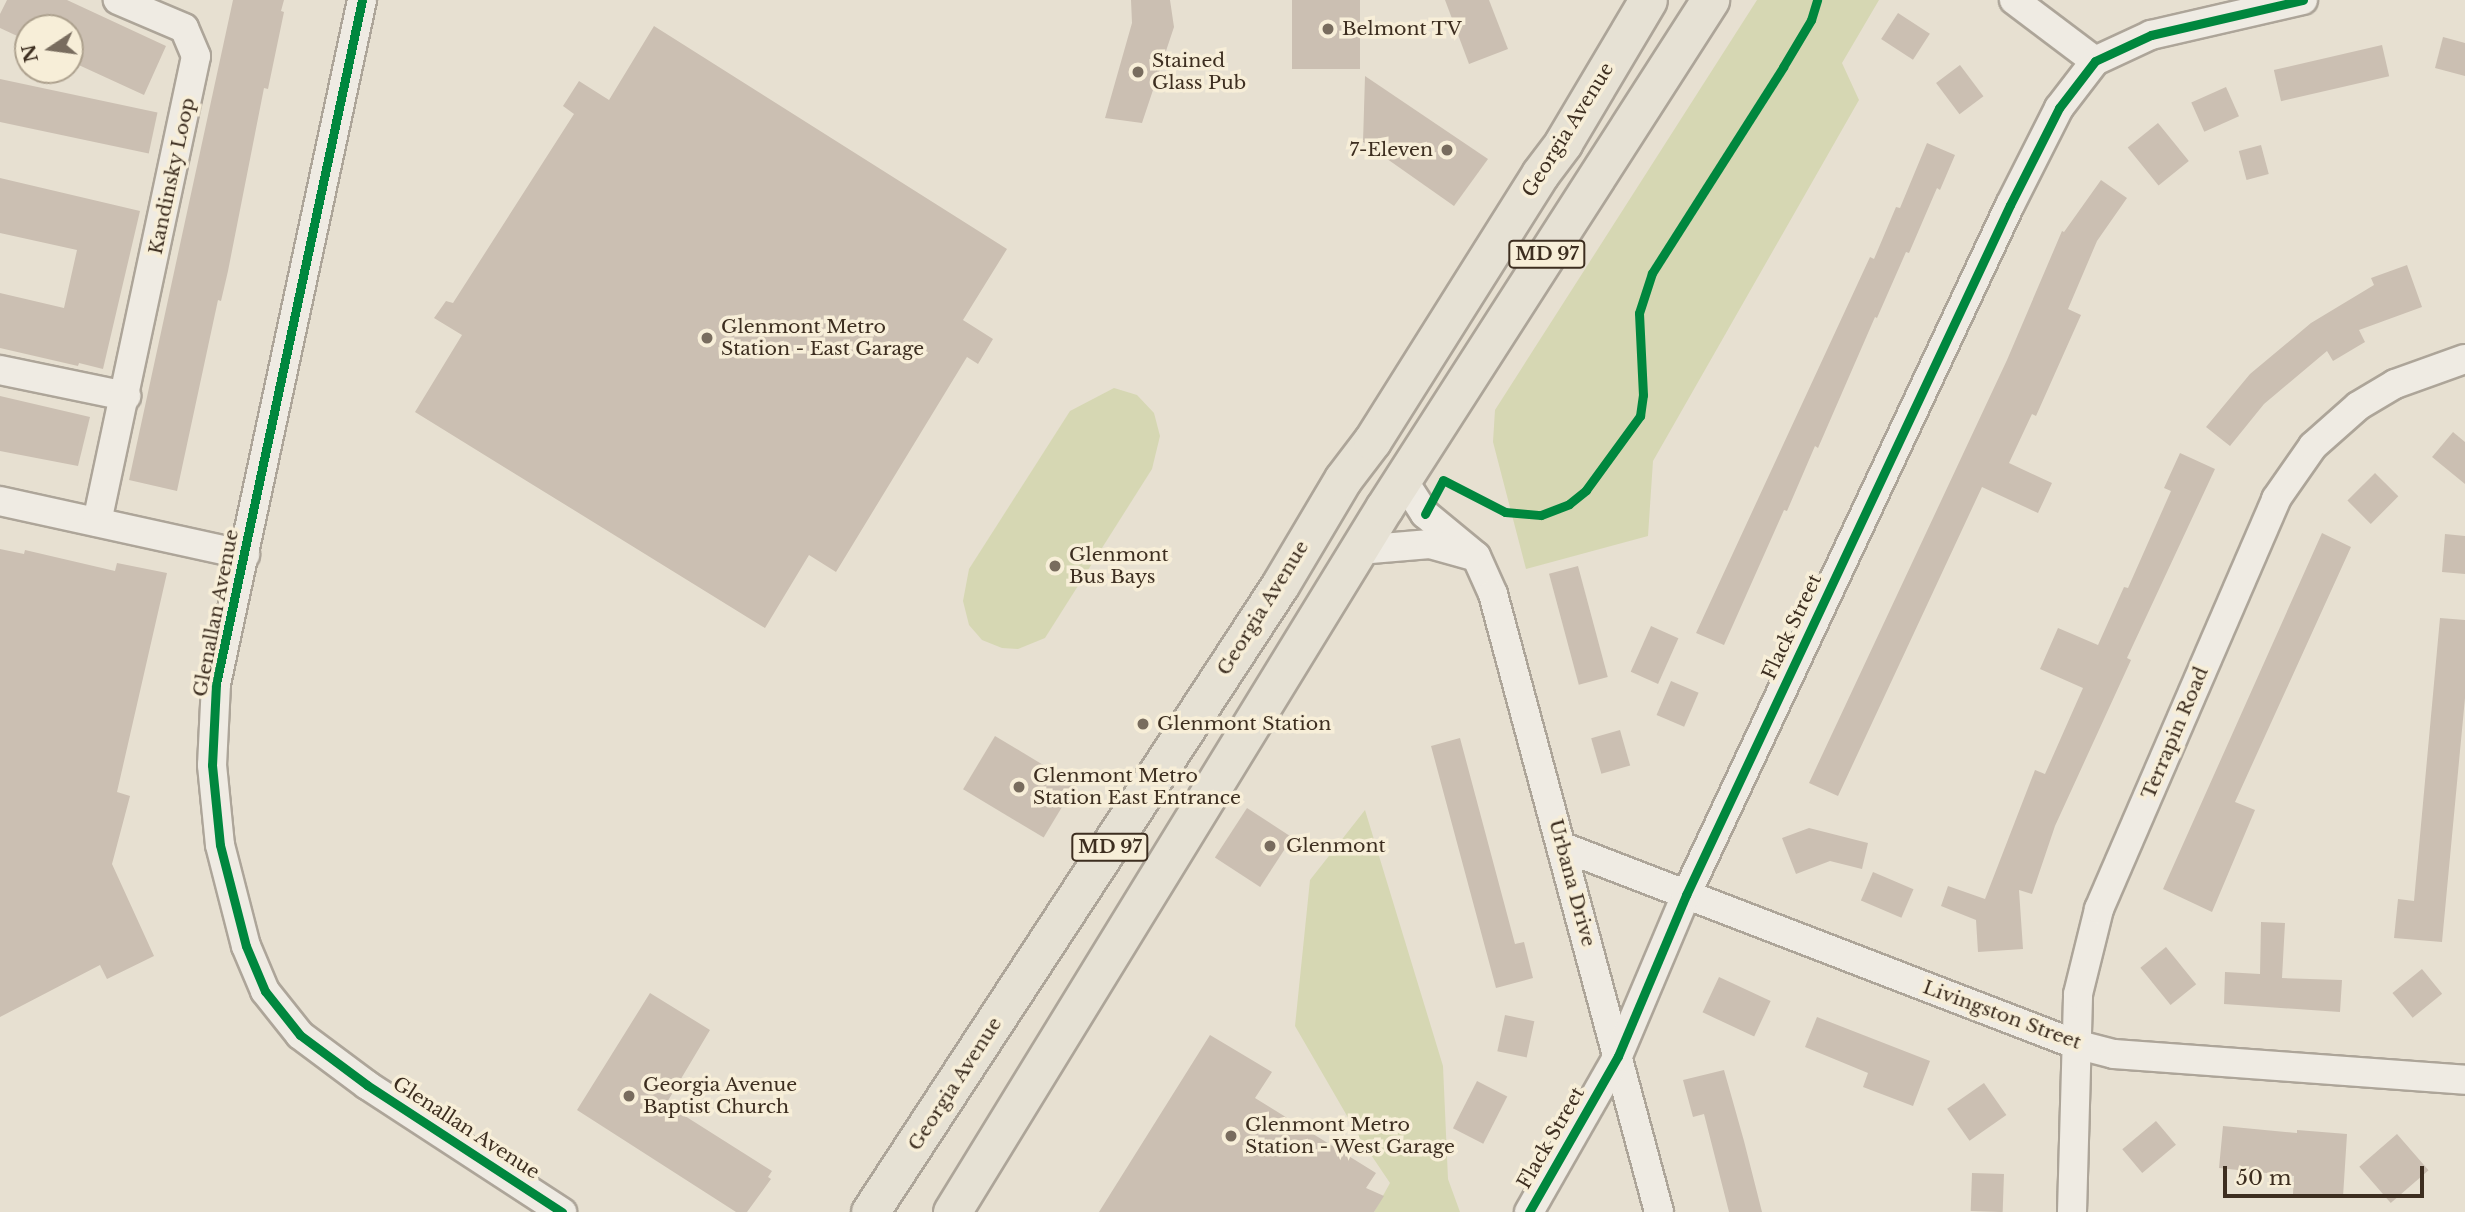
<!DOCTYPE html>
<style>
body{margin:0}
#map{position:relative;width:2465px;height:1212px;overflow:hidden;background:#e7e0d1;font-family:"Libre Baskerville",serif}
div>[style]{position:absolute}
[style*='--x']{left:calc(var(--x)*1px);top:calc(var(--y)*1px);width:calc(var(--w)*1px);rotate:calc(var(--a)*1deg)}
.green>*{inset:0;background:#d6d7b3}
.building>*{inset:0;background:#cbbfb2;transform-origin:0 0}
.roads{filter:drop-shadow(2px 0 #ada599) drop-shadow(-2px 0 #ada599) drop-shadow(0 2px #ada599) drop-shadow(0 -2px #ada599)}
.minor>*{height:28px;margin:-14px;padding:0 14px;transform-origin:14px;border-radius:14px;background:#efebe3}
.major>*{height:37px;margin:-18.5px;padding:0 18.5px;transform-origin:18.5px;border-radius:18.5px;background:#e6e1d4}
.cycleway>*{height:9px;margin:-4.5px;padding:0 4.5px;transform-origin:4.5px;border-radius:4.5px;background:#00873e}
.dots>*{width:19px;height:19px;translate:-50% -50%;box-sizing:border-box;border:4px solid #f7eed8;border-radius:50%}
span{translate:-50% -50%;white-space:nowrap;text-align:center;line-height:1.15;-webkit-text-stroke:7px #f7eed8;paint-order:stroke}
.shield-label span{padding:2px 5px;background:#f7eed8;border:2px solid;border-radius:5px;-webkit-text-stroke-width:0}
.shield-label{font-size:18px;color:#3d2e20;font-weight:700}
.poi-label{font-size:19px;color:#3d2e20}
.left{translate:0 -50%;text-align:left}
.right{translate:-100% -50%;text-align:right}
.street-label{font-size:19px;color:#3d2e20}
.north{position:absolute;left:14px;top:14px;width:70px;height:70px;box-sizing:border-box;background:#f7eed8;border:2px solid #ada18e;border-radius:50%;rotate:257deg;font-size:19px;font-weight:700;line-height:28px;text-align:center;color:#3d2e20}
.north::after{content:'';display:block;margin:auto;width:24px;height:32px;background:#786c5e;clip-path:polygon(50% 0,100% 100%,50% 72%,0 100%)}
.scale{position:absolute;left:2223px;top:1166px;width:201px;height:32px;box-sizing:border-box;border:4px solid #3d2e20;border-top:0;padding-left:9px;font-size:21px;line-height:24px;white-space:nowrap;color:#3d2e20;-webkit-text-stroke:5px #f7eed8;paint-order:stroke}
</style>
<div id="map">
<div class="green">
<i style="clip-path:polygon(1757px 0,1879px 0,1842px 63px,1859px 100px,1653px 461px,1648px 536px,1526px 569px,1493px 442px,1495px 410px)"></i>
<i style="clip-path:polygon(1114px 388px,1137px 395px,1154px 413px,1160px 436px,1152px 469px,1045px 638px,1018px 649px,1002px 648px,982px 640px,969px 625px,963px 601px,969px 569px,1070px 411px)"></i>
<i style="clip-path:polygon(1365px 810px,1443px 1066px,1448px 1179px,1460px 1212px,1374px 1212px,1390px 1183px,1361px 1140px,1295px 1026px,1310px 880px)"></i>
</div>
<div class="building">
<i style="clip-path:polygon(7px 0,67px 0,166px 46px,144px 95px,70px 61px,70px 28px,28px 28px,28px 41px,0 28px,0 14px)"></i>
<i style="clip-path:polygon(233px 0,284px 0,281px 11px,284px 12px,268px 89px,264px 88px,228px 271px,221px 301px,218px 300px,177px 491px,129px 480px)"></i>
<i style="clip-path:polygon(1131px 0,1170px 0,1174px 27px,1142px 123px,1105px 118px,1132px 23px)"></i>
<i style="left:1292px;top:0;width:68px;height:69px"></i>
<i style="clip-path:polygon(1445px 0,1489px 0,1508px 49px,1469px 64px)"></i>
<i style="left:1898px;top:13px;width:38px;height:31px;rotate:33deg"></i>
<i style="clip-path:polygon(654px 26px,1007px 249px,963px 320px,993px 339px,978px 364px,967px 357px,836px 572px,809px 555px,765px 628px,415px 412px,462px 335px,434px 318px,446px 301px,453px 303px,574px 114px,563px 106px,579px 81px,609px 100px)"></i>
<i style="clip-path:polygon(2443px 37px,2465px 43px,2465px 76px,2435px 68px)"></i>
<i style="left:2382px;top:45px;width:32px;height:111px;rotate:77deg"></i>
<i style="left:1960px;top:65px;width:39px;height:30px;rotate:53deg"></i>
<i style="clip-path:polygon(1365px 76px,1488px 159px,1454px 206px,1363px 142px)"></i>
<i style="left:0;top:79px;width:161px;height:42px;rotate:12deg"></i>
<i style="left:2226px;top:87px;width:32px;height:38px;rotate:66deg"></i>
<i style="left:2158px;top:123px;width:49px;height:39px;rotate:51deg"></i>
<i style="clip-path:polygon(1927px 143px,1955px 155px,1940px 190px,1937px 188px,1909px 253px,1906px 252px,1877px 318px,1875px 317px,1818px 448px,1815px 446px,1787px 511px,1784px 510px,1724px 645px,1696px 633px,1870px 257px,1874px 259px,1896px 207px,1900px 208px)"></i>
<i style="left:2261px;top:145px;width:30px;height:23px;rotate:75deg"></i>
<i style="clip-path:polygon(0 178px,140px 211px,103px 369px,79px 363px,78px 366px,0 348px,0 293px,64px 308px,77px 250px,0 233px)"></i>
<i style="clip-path:polygon(2101px 180px,2127px 198px,2097px 241px,2068px 309px,2081px 315px,2036px 416px,2032px 414px,2009px 463px,2052px 483px,2038px 513px,1982px 487px,1838px 796px,1809px 783px,2007px 360px,2062px 231px,2064px 232px)"></i>
<i style="clip-path:polygon(2407px 265px,2422px 307px,2359px 330px,2365px 342px,2333px 361px,2327px 351px,2264px 404px,2230px 446px,2206px 427px,2250px 374px,2311px 323px,2374px 285px,2371px 278px)"></i>
<i style="clip-path:polygon(0 396px,90px 417px,78px 466px,0 451px)"></i>
<i style="clip-path:polygon(2453px 432px,2465px 442px,2465px 484px,2432px 457px)"></i>
<i style="clip-path:polygon(2180px 453px,2215px 469px,2127px 658px,2131px 660px,2055px 826px,2032px 894px,2019px 890px,2023px 949px,1978px 952px,1976px 920px,1941px 906px,1948px 886px,1985px 899px,2035px 770px,2045px 774px,2083px 688px,2040px 669px,2058px 628px,2098px 645px,2124px 587px,2128px 588px,2171px 491px,2164px 488px)"></i>
<i style="left:2375px;top:473px;width:33px;height:39px;rotate:45deg"></i>
<i style="clip-path:polygon(2322px 533px,2351px 547px,2235px 802px,2255px 810px,2212px 912px,2163px 889px)"></i>
<i style="clip-path:polygon(2445px 534px,2465px 536px,2465px 574px,2442px 572px)"></i>
<i style="clip-path:polygon(0 549px,24px 554px,25px 550px,115px 571px,117px 563px,167px 573px,117px 792px,130px 796px,112px 864px,154px 956px,107px 979px,100px 965px,0 1017px)"></i>
<i style="left:1578px;top:566px;width:115px;height:30px;rotate:75deg"></i>
<i style="clip-path:polygon(2440px 618px,2465px 620px,2465px 698px,2442px 942px,2394px 938px,2398px 899px,2414px 901px)"></i>
<i style="left:1651px;top:626px;width:30px;height:50px;rotate:24deg"></i>
<i style="left:1671px;top:681px;width:30px;height:37px;rotate:23deg"></i>
<i style="left:1620px;top:730px;width:37px;height:30px;rotate:74deg"></i>
<i style="left:995px;top:736px;width:94px;height:62px;rotate:31deg"></i>
<i style="clip-path:polygon(1460px 738px,1515px 944px,1524px 942px,1533px 978px,1496px 988px,1431px 746px)"></i>
<i style="left:1247px;top:808px;width:54px;height:59px;rotate:33deg"></i>
<i style="clip-path:polygon(1809px 828px,1868px 843px,1862px 869px,1830px 861px,1796px 874px,1782px 838px)"></i>
<i style="left:1873px;top:872px;width:44px;height:31px;rotate:23deg"></i>
<i style="clip-path:polygon(2261px 922px,2285px 923px,2282px 978px,2342px 980px,2340px 1012px,2224px 1004px,2225px 972px,2260px 974px)"></i>
<i style="left:2166px;top:947px;width:48px;height:33px;rotate:51deg"></i>
<i style="left:2422px;top:969px;width:32px;height:38px;rotate:51deg"></i>
<i style="left:1719px;top:977px;width:57px;height:39px;rotate:25deg"></i>
<i style="clip-path:polygon(650px 993px,710px 1030px,666px 1104px,772px 1171px,768px 1177px,771px 1179px,747px 1212px,736px 1212px,577px 1110px)"></i>
<i style="left:1505px;top:1015px;width:30px;height:37px;rotate:12deg"></i>
<i style="clip-path:polygon(1817px 1017px,1930px 1061px,1913px 1106px,1863px 1087px,1868px 1073px,1805px 1047px)"></i>
<i style="clip-path:polygon(1210px 1035px,1272px 1072px,1255px 1098px,1376px 1173px,1366px 1188px,1384px 1196px,1374px 1212px,1099px 1212px)"></i>
<i style="clip-path:polygon(1724px 1070px,1744px 1141px,1762px 1212px,1729px 1212px,1704px 1114px,1693px 1117px,1683px 1080px)"></i>
<i style="left:1477px;top:1081px;width:34px;height:53px;rotate:27deg"></i>
<i style="left:1984px;top:1083px;width:39px;height:45px;rotate:55deg"></i>
<i style="left:2156px;top:1121px;width:31px;height:44px;rotate:50deg"></i>
<i style="clip-path:polygon(2223px 1126px,2297px 1133px,2297px 1130px,2347px 1134px,2343px 1197px,2293px 1194px,2294px 1176px,2219px 1168px)"></i>
<i style="left:2397px;top:1134px;width:48px;height:50px;rotate:49deg"></i>
<i style="left:1972px;top:1173px;width:32px;height:38px;rotate:2deg"></i>
</div>
<div class="roads">
<div class="minor">
<i style="--x:362;--y:0;--w:699;--a:102.05"></i>
<i style="--x:216;--y:684;--w:81;--a:92.8"></i>
<i style="--x:212;--y:765;--w:80;--a:84.3"></i>
<i style="--x:220;--y:845;--w:104;--a:75.6"></i>
<i style="--x:246;--y:946;--w:49;--a:67.1"></i>
<i style="--x:265;--y:991;--w:56;--a:51.5"></i>
<i style="--x:300;--y:1035;--w:84;--a:36.7"></i>
<i style="--x:367;--y:1085;--w:233;--a:33.1"></i>
<i style="--x:2014;--y:0;--w:101;--a:37"></i>
<i style="--x:0;--y:370;--w:129;--a:11.7"></i>
<i style="--x:1403;--y:480;--w:40;--a:57.1"></i>
<i style="--x:1425;--y:514;--w:66;--a:39.5"></i>
<i style="--x:1476;--y:556;--w:42;--a:65.9"></i>
<i style="--x:1493;--y:594;--w:640;--a:74.96"></i>
<i style="--x:0;--y:501;--w:251;--a:12.4"></i>
<i style="--x:97;--y:522;--w:476;--a:-78"></i>
<i style="--x:196;--y:56;--w:30;--a:-113"></i>
<i style="--x:184;--y:28;--w:72;--a:-157"></i>
<i style="--x:1359;--y:550;--w:71;--a:-4.8"></i>
<i style="--x:1430;--y:544;--w:41;--a:15.4"></i>
<i style="--x:1563;--y:847;--w:549;--a:21.05"></i>
<i style="--x:2075;--y:1044;--w:40;--a:14.4"></i>
<i style="--x:2114;--y:1054;--w:352;--a:4.2"></i>
<i style="--x:1529;--y:1212;--w:180;--a:-60.3"></i>
<i style="--x:1618;--y:1056;--w:175;--a:-67.1"></i>
<i style="--x:1686;--y:895;--w:762;--a:-64.85"></i>
<i style="--x:2010;--y:205;--w:109;--a:-63.2"></i>
<i style="--x:2059;--y:108;--w:59;--a:-52.5"></i>
<i style="--x:2095;--y:61;--w:62;--a:-24.9"></i>
<i style="--x:2151;--y:35;--w:156;--a:-13"></i>
<i style="--x:2072;--y:1212;--w:218;--a:-88.4"></i>
<i style="--x:2078;--y:994;--w:88;--a:-76.1"></i>
<i style="--x:2099;--y:909;--w:447;--a:-66.6"></i>
<i style="--x:2276;--y:499;--w:65;--a:-55.1"></i>
<i style="--x:2313;--y:446;--w:60;--a:-41.6"></i>
<i style="--x:2358;--y:406;--w:43;--a:-30.7"></i>
<i style="--x:2395;--y:384;--w:74;--a:-19.7"></i>
</div>
<div class="major">
<i style="--x:870;--y:1212;--w:749;--a:-56.82"></i>
<i style="--x:1280;--y:585;--w:123;--a:-59.3"></i>
<i style="--x:1343;--y:479;--w:48;--a:-52.7"></i>
<i style="--x:1372;--y:441;--w:315;--a:-57.8"></i>
<i style="--x:1540;--y:174;--w:39;--a:-53"></i>
<i style="--x:1563;--y:143;--w:166;--a:-59.3"></i>
<i style="--x:952;--y:1212;--w:826;--a:-58.47"></i>
<i style="--x:1384;--y:508;--w:604;--a:-57.31"></i>
</div>
</div>
<div class="cycleway">
<i style="--x:362;--y:0;--w:699;--a:102.05"></i>
<i style="--x:216;--y:684;--w:81;--a:92.8"></i>
<i style="--x:212;--y:765;--w:80;--a:84.3"></i>
<i style="--x:220;--y:845;--w:104;--a:75.6"></i>
<i style="--x:246;--y:946;--w:49;--a:67.1"></i>
<i style="--x:265;--y:991;--w:56;--a:51.5"></i>
<i style="--x:300;--y:1035;--w:84;--a:36.7"></i>
<i style="--x:367;--y:1085;--w:233;--a:33.1"></i>
<i style="--x:1425;--y:514;--w:38;--a:-62"></i>
<i style="--x:1443;--y:480;--w:70;--a:27.3"></i>
<i style="--x:1505;--y:512;--w:36;--a:5"></i>
<i style="--x:1541;--y:515;--w:30;--a:-21"></i>
<i style="--x:1569;--y:504;--w:22;--a:-39"></i>
<i style="--x:1586;--y:490;--w:92;--a:-53.9"></i>
<i style="--x:1640;--y:416;--w:21;--a:-82"></i>
<i style="--x:1643;--y:395;--w:82;--a:-92.8"></i>
<i style="--x:1639;--y:313;--w:42;--a:-72"></i>
<i style="--x:1652;--y:273;--w:244;--a:-57.5"></i>
<i style="--x:1783;--y:67;--w:55;--a:-59.2"></i>
<i style="--x:1811;--y:20;--w:21;--a:-73"></i>
<i style="--x:1529;--y:1212;--w:180;--a:-60.3"></i>
<i style="--x:1618;--y:1056;--w:175;--a:-67.1"></i>
<i style="--x:1686;--y:895;--w:762;--a:-64.85"></i>
<i style="--x:2010;--y:205;--w:109;--a:-63.2"></i>
<i style="--x:2059;--y:108;--w:59;--a:-52.5"></i>
<i style="--x:2095;--y:61;--w:62;--a:-24.9"></i>
<i style="--x:2151;--y:35;--w:156;--a:-13"></i>
</div>
<div class="dots">
<i style="left:1328px;top:29px;background:#786c5e"></i>
<i style="left:1138px;top:72px;background:#786c5e"></i>
<i style="left:1447px;top:150px;background:#786c5e"></i>
<i style="left:707px;top:338px;background:#786c5e"></i>
<i style="left:1055px;top:566px;background:#786c5e"></i>
<i style="left:1143px;top:724px;background:#786c5e"></i>
<i style="left:1019px;top:787px;background:#786c5e"></i>
<i style="left:1270px;top:846px;background:#786c5e"></i>
<i style="left:629px;top:1096px;background:#786c5e"></i>
<i style="left:1231px;top:1136px;background:#786c5e"></i>
</div>
<div class="shield-label">
<span style="left:1547px;top:254px">MD 97</span>
<span style="left:1110px;top:847px">MD 97</span>
</div>
<div class="poi-label">
<span class="left" style="left:1342px;top:29px">Belmont TV</span>
<span class="left" style="left:1152px;top:72px">Stained<br>Glass Pub</span>
<span class="right" style="left:1433px;top:150px">7-Eleven</span>
<span class="left" style="left:721px;top:338px">Glenmont Metro<br>Station - East Garage</span>
<span class="left" style="left:1069px;top:566px">Glenmont<br>Bus Bays</span>
<span class="left" style="left:1157px;top:724px">Glenmont Station</span>
<span class="left" style="left:1033px;top:787px">Glenmont Metro<br>Station East Entrance</span>
<span class="left" style="left:1286px;top:846px">Glenmont</span>
<span class="left" style="left:643px;top:1096px">Georgia Avenue<br>Baptist Church</span>
<span class="left" style="left:1245px;top:1136px">Glenmont Metro<br>Station - West Garage</span>
</div>
<div class="street-label">
<span style="left:1568px;top:130px;rotate:-58deg">Georgia Avenue</span>
<span style="left:172px;top:176px;rotate:-78deg">Kandinsky Loop</span>
<span style="left:1263px;top:608px;rotate:-58deg">Georgia Avenue</span>
<span style="left:216px;top:613px;rotate:-79deg">Glenallan Avenue</span>
<span style="left:1792px;top:627px;rotate:-65deg">Flack Street</span>
<span style="left:2175px;top:733px;rotate:-67deg">Terrapin Road</span>
<span style="left:1572px;top:883px;rotate:75deg">Urbana Drive</span>
<span style="left:2002px;top:1015px;rotate:20deg">Livingston Street</span>
<span style="left:955px;top:1084px;rotate:-57deg">Georgia Avenue</span>
<span style="left:466px;top:1128px;rotate:33deg">Glenallan Avenue</span>
<span style="left:1551px;top:1138px;rotate:-60deg">Flack Street</span>
</div>
<div class="north">N</div>
<div class="scale">50 m</div>
</div>
